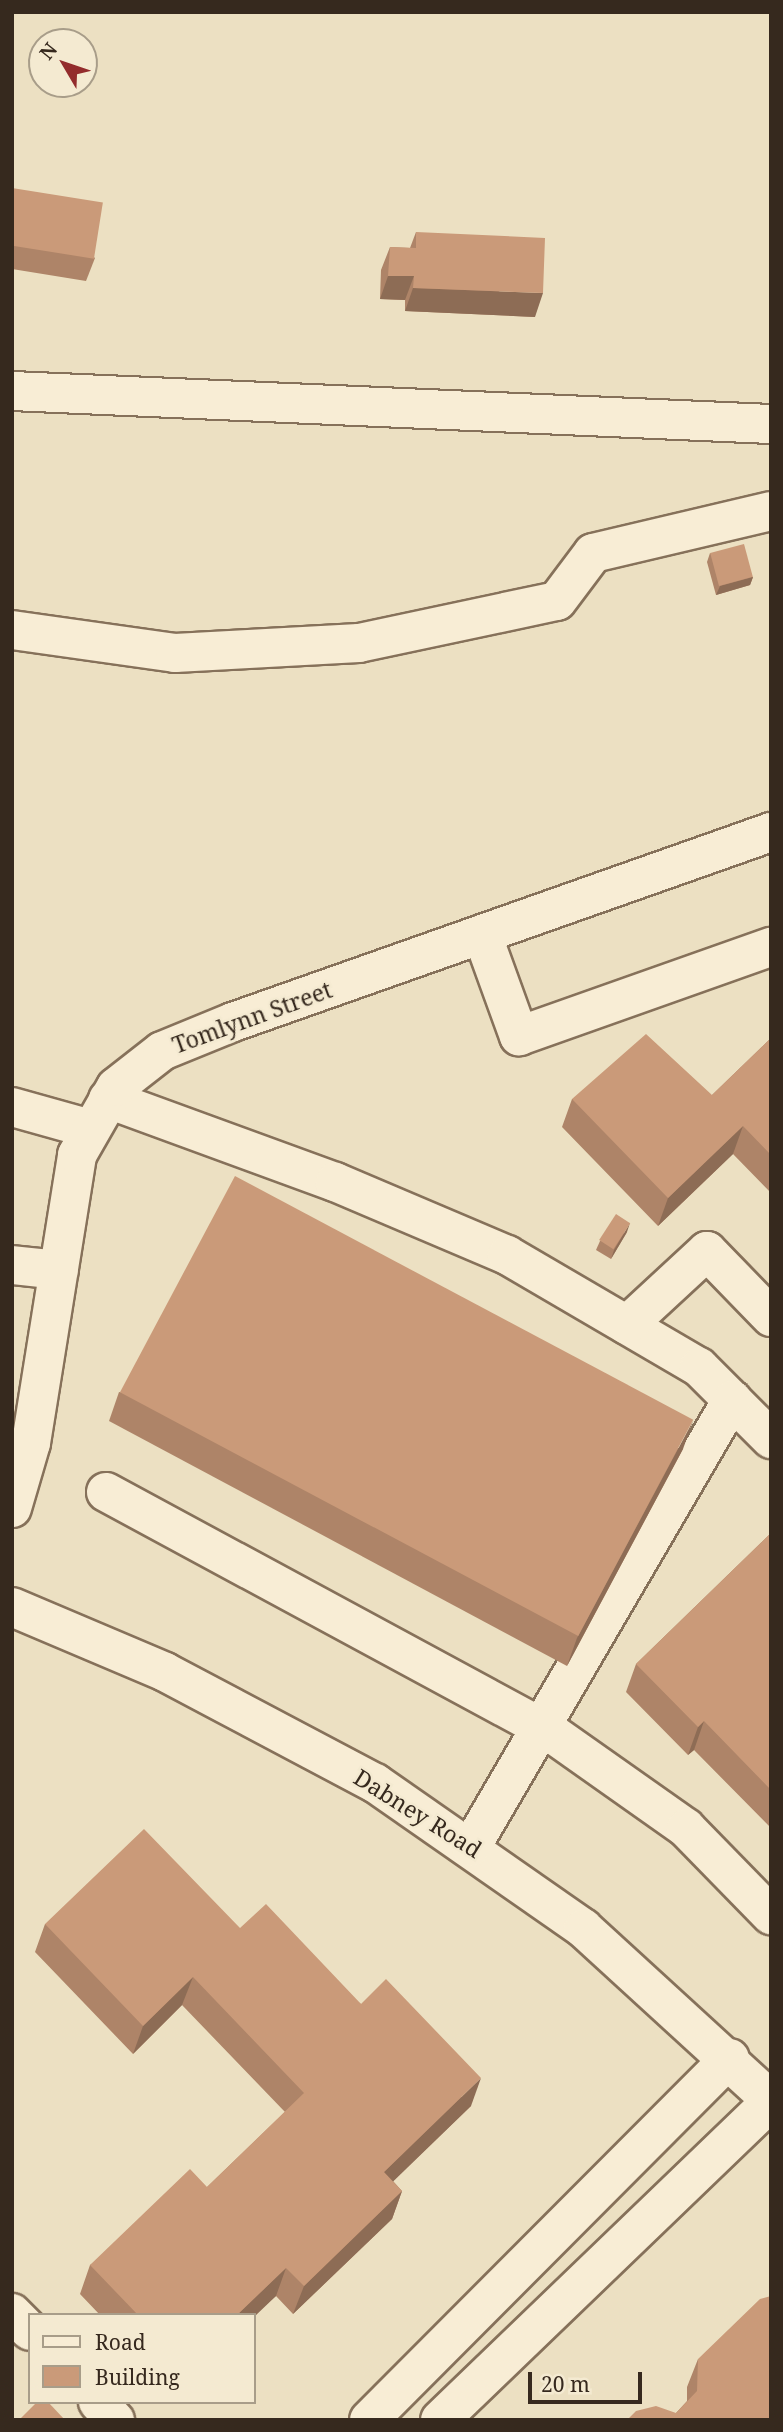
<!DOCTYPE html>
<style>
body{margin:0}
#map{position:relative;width:783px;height:2432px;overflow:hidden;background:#ece0c2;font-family:"Noto Serif",serif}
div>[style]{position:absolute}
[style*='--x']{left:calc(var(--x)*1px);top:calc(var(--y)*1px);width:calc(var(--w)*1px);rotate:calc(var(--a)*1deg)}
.roads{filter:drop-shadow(2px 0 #86715a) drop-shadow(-2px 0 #86715a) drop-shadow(0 2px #86715a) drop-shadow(0 -2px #86715a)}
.minor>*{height:38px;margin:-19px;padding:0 19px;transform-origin:19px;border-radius:19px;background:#f8edd5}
.wall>*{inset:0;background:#ae8468}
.shaded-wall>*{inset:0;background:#8d6c55}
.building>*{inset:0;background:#ca9a79;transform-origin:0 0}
span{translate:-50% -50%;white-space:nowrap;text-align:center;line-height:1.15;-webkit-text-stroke:5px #f4ead1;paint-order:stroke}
.street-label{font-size:23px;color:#36291e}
.frame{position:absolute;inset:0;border:14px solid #36291e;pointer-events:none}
.legend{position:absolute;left:28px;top:2313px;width:228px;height:91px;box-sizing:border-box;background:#f4ead1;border:2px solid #a89d89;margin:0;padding:9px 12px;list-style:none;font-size:21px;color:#36291e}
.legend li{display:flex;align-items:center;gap:14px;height:35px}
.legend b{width:35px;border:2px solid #a89d89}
.north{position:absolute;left:28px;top:28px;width:70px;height:70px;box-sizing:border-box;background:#f4ead1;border:2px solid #a89d89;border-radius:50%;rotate:309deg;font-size:19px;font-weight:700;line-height:28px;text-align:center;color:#36291e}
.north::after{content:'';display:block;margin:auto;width:24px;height:32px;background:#932c2c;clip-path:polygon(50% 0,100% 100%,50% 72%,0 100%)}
.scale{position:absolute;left:528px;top:2372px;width:114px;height:32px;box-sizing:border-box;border:4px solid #36291e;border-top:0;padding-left:9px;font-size:21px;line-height:24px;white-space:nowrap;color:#36291e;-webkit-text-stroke:5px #f4ead1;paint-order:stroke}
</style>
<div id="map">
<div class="roads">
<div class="minor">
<i style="--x:12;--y:391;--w:760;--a:2.49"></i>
<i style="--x:12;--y:630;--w:165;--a:8"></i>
<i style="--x:175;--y:653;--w:184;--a:-3.1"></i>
<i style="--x:359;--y:643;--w:202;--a:-12"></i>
<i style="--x:557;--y:601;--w:60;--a:-53.1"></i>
<i style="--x:593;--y:553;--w:183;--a:-13.3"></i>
<i style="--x:482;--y:934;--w:109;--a:70.1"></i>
<i style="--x:519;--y:1036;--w:267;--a:-19.5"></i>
<i style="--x:108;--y:1099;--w:242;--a:20.1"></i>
<i style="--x:335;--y:1182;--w:187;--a:23"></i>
<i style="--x:507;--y:1255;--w:222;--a:30.3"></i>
<i style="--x:699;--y:1367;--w:102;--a:45"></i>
<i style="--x:12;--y:1107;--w:78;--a:15.6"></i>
<i style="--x:12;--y:1265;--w:47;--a:6.1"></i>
<i style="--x:627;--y:1325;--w:109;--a:-42.8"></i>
<i style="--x:707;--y:1251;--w:92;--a:45.9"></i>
<i style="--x:106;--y:1492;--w:505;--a:28.39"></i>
<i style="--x:550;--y:1732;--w:166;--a:35.2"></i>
<i style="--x:686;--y:1828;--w:122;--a:45.7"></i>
<i style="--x:12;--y:1508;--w:68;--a:-73.7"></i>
<i style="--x:31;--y:1443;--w:292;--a:-80.9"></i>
<i style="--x:77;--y:1155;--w:78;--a:-60.2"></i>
<i style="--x:116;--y:1087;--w:58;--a:-38"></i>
<i style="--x:162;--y:1051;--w:77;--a:-22.2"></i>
<i style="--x:233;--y:1022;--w:571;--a:-19.45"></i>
<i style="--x:12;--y:1607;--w:166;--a:23"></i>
<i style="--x:165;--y:1672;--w:238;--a:27.9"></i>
<i style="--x:375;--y:1783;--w:254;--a:34.9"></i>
<i style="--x:583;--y:1928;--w:255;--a:42.5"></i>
<i style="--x:471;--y:1847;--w:518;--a:-59.72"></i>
<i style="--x:12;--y:2313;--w:25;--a:45"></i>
<i style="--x:98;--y:2402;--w:25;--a:47"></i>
<i style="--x:369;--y:2420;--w:511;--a:-45.08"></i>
<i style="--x:440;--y:2420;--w:460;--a:-43.9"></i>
</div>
</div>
<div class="wall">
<i style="clip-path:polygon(12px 188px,95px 258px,86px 281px,12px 269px)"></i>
<i style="clip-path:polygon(416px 232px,535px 317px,405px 311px,405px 300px,380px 299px,381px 270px,390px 247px,410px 248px)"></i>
<i style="clip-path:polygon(710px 553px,753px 577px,750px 585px,716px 595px,707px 562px)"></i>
<i style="clip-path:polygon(771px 1038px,771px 1193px,733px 1154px,658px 1226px,562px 1127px,572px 1099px,712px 1095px)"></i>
<i style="clip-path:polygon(627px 1232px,611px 1259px,596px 1250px,600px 1241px)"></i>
<i style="clip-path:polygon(119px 1392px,683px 1449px,567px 1666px,109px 1421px)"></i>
<i style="clip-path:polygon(771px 1533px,771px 1828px,694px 1750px,688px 1755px,626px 1692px,636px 1664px)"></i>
<i style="clip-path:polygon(45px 1924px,240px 1928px,361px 2004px,471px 2106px,393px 2181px,402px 2191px,392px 2219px,293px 2314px,276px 2296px,254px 2315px,100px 2315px,80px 2294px,90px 2265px,207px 2187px,285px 2112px,182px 2005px,133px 2054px,35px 1952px)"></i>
<i style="clip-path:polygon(698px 2359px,771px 2420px,676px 2413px,687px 2401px,687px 2387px)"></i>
</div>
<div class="shaded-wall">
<i style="clip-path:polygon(388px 276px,414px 276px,405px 300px,380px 299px)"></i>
<i style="clip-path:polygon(413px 288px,543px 293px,535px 317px,405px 311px)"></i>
<i style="clip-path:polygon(753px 577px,750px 585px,716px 595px,720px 586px)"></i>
<i style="clip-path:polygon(743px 1126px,733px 1154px,658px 1226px,668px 1198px)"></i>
<i style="clip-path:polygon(630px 1223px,627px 1232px,611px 1259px,614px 1250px)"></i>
<i style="clip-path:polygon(693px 1421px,683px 1449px,567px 1666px,577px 1638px)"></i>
<i style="clip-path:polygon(704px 1721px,694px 1750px,688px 1755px,698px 1727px)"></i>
<i style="clip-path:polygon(193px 1977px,182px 2005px,133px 2054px,143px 2026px)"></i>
<i style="clip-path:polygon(481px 2078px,471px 2106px,374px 2200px,384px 2172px)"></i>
<i style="clip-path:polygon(402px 2191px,392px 2219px,293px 2314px,304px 2286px)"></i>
<i style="clip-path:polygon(286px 2268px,276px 2296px,254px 2317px,254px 2315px,237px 2315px)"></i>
</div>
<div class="building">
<i style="left:12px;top:188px;width:92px;height:57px;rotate:9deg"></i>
<i style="clip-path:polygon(416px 232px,545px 238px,543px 293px,413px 288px,414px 276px,388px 276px,390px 247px,416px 248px)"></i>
<i style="left:744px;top:544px;width:34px;height:35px;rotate:75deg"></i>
<i style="clip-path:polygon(646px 1034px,712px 1095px,771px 1038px,771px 1155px,743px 1126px,668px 1198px,572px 1099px)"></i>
<i style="left:235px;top:1176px;width:519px;height:245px;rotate:28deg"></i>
<i style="left:616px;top:1214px;width:17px;height:31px;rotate:33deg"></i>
<i style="clip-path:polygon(771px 1533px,771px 1790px,704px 1721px,698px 1727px,636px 1664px)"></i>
<i style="clip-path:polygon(144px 1829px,240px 1928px,266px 1904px,361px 2004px,386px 1979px,481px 2078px,384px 2172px,402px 2191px,304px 2286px,286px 2268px,237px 2315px,138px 2315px,90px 2265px,190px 2169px,207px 2187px,304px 2093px,193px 1977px,143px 2026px,45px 1924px)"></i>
<i style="clip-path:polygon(771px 2296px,771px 2420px,627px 2420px,636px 2411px,656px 2406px,676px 2413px,697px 2391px,698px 2359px,760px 2299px)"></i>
<i style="clip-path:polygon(37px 2402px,48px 2402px,65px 2420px,19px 2420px)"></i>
</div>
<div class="street-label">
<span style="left:252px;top:1017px;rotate:-20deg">Tomlynn Street</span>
<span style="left:418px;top:1813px;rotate:32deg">Dabney Road</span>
</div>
<div class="frame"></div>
<ul class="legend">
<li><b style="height:9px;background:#f8edd5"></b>Road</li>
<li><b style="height:19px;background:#ca9a79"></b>Building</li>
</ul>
<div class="north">N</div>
<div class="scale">20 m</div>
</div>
